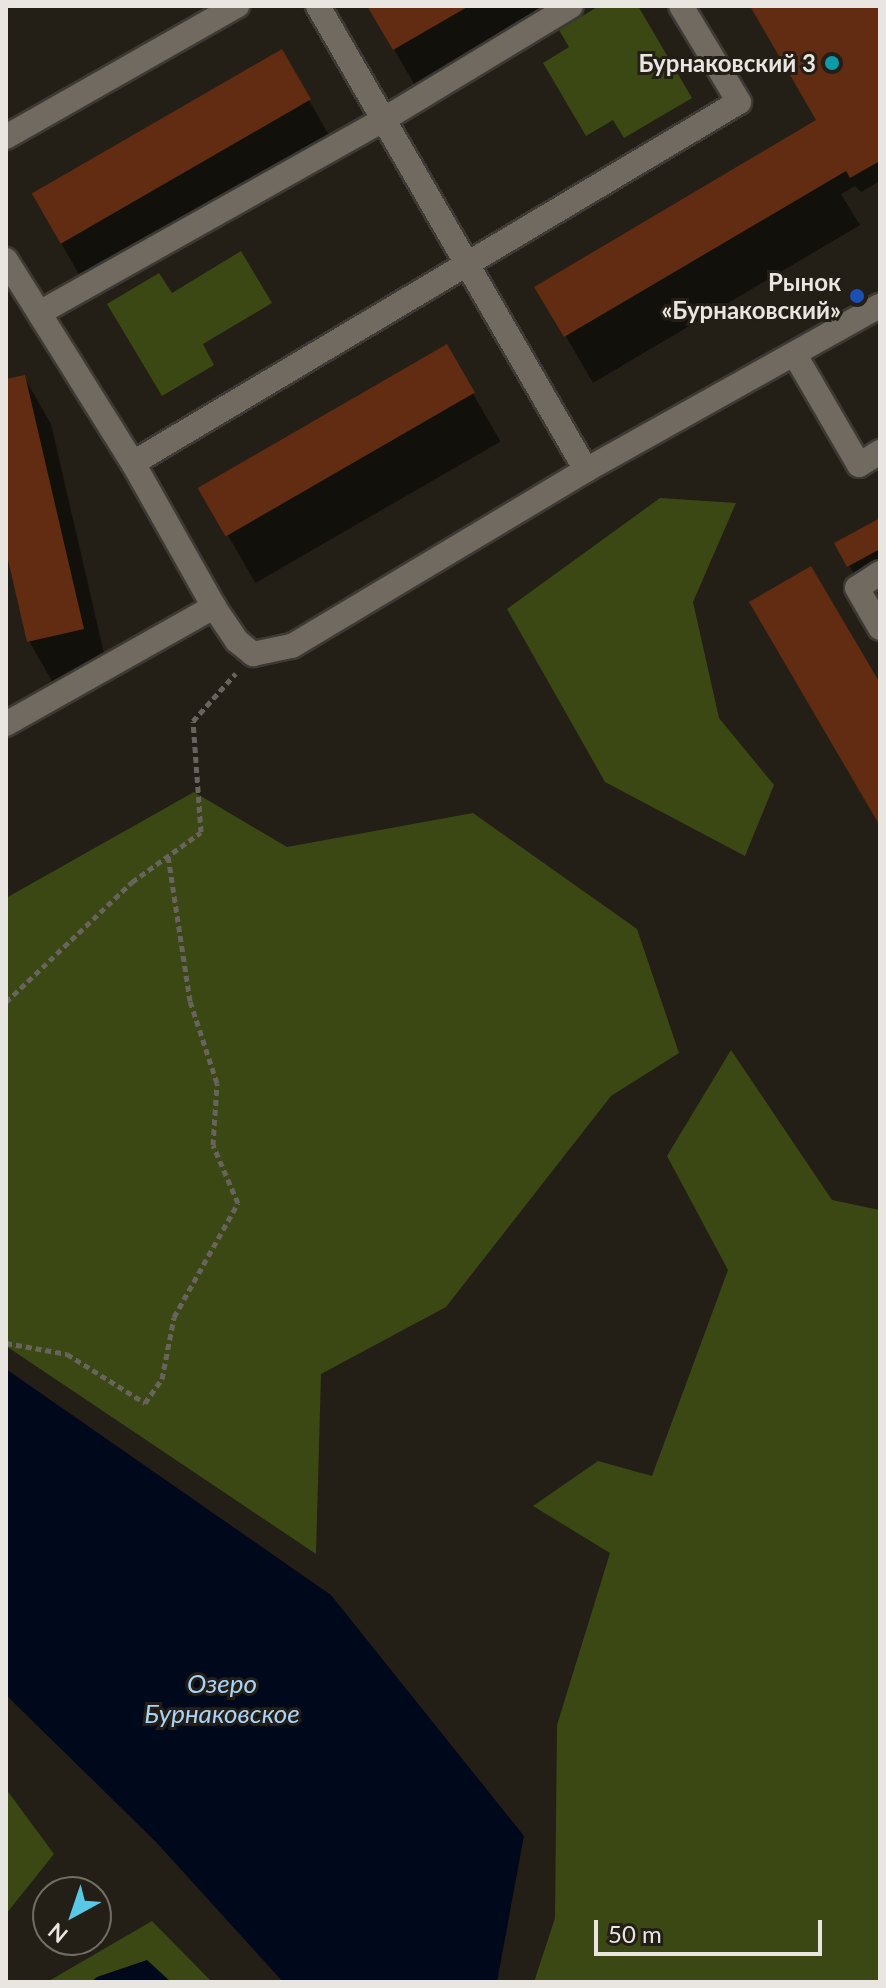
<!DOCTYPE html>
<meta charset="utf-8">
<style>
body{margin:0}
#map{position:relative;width:886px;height:1988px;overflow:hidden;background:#231e16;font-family:Lato,sans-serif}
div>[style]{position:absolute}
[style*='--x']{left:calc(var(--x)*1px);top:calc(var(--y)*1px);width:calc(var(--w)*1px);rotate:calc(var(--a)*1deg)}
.green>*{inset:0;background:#3b4814}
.water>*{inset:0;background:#00091c}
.shadow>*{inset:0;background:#0007;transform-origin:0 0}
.building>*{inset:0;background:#612c11;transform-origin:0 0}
.path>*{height:5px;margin-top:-2.5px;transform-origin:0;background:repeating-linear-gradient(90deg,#68635c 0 6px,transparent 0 10px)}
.roads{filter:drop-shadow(2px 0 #3d3934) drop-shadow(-2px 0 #3d3934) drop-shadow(0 2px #3d3934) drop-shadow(0 -2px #3d3934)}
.minor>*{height:24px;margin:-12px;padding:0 12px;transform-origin:12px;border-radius:12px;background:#706a60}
.dots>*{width:22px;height:22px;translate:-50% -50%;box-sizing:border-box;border:4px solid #231e16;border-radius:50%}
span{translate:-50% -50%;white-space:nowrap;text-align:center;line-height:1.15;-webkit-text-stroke:6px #231e16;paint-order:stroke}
.poi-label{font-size:24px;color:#e9e5e0;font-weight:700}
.right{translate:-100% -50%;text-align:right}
.water-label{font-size:26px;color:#a9d3f9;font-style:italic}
.frame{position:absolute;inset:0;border:8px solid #e9e5e0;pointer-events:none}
.north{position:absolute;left:32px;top:1876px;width:80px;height:80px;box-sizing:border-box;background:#231e16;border:2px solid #726e67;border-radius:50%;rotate:220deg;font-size:22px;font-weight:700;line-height:32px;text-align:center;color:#e9e5e0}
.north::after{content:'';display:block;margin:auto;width:28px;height:36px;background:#58c8e4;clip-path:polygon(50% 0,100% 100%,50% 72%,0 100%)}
.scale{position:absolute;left:594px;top:1920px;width:228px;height:36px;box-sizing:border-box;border:4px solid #e9e5e0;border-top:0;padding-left:10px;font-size:24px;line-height:28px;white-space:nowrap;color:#e9e5e0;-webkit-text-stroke:6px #231e16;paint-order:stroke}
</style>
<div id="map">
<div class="green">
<i style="clip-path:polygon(599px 6px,638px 6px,692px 98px,624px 138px,613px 120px,586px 136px,543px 63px,569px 47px,559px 30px)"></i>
<i style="clip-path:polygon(241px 251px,272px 303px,203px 344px,214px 365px,162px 396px,107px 304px,159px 273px,172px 293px)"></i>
<i style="clip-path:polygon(660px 498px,736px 503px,693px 602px,719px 718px,774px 785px,745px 856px,605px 782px,507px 609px)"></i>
<i style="clip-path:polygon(194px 792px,287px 847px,473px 813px,637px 929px,679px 1053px,611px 1096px,446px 1307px,321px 1374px,316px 1554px,6px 1346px,6px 898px)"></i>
<i style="clip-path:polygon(731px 1050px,832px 1200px,880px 1210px,880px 1982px,534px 1982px,555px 1918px,557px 1725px,610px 1553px,533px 1506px,598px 1461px,652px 1476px,728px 1270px,667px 1156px)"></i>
<i style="clip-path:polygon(6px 1789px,54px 1854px,6px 1914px)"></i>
<i style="clip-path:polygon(152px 1921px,212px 1982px,47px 1982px)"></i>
</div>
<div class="water">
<i style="clip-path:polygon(6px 1369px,331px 1595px,524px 1836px,497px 1982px,283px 1982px,156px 1842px,6px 1695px)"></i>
<i style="clip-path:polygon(147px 1960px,171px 1982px,91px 1982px,97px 1977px)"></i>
</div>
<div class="shadow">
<i style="clip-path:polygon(369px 6px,576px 6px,421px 96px)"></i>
<i style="clip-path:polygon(752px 6px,880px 6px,880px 181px,861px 192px,855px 186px,841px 194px,860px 225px,593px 383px,564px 333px,819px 121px)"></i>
<i style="left:281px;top:52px;width:110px;height:286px;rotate:60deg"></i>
<i style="left:446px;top:347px;width:109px;height:283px;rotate:60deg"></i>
<i style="clip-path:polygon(24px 377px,51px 424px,109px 675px,56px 688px,29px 641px,6px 543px,6px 382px)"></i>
<i style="clip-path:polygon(880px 520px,880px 569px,858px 581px,837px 544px)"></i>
</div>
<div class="building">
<i style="clip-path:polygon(367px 6px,469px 6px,393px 50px)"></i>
<i style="clip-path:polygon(750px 6px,880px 6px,880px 161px,850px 178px,846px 171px,564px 337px,534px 287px,816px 120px)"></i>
<i style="left:282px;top:49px;width:58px;height:289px;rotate:60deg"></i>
<i style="left:447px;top:344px;width:56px;height:288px;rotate:60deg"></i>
<i style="clip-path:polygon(25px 375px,84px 629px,27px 642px,6px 551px,6px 379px)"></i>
<i style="clip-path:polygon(880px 518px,880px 549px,847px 567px,834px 543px)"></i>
<i style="clip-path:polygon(811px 566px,880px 683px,880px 826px,749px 602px)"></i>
</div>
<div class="path">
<i style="--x:6;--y:1002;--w:174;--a:-43.6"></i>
<i style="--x:132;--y:882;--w:85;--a:-35.9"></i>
<i style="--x:201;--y:832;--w:111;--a:-94.1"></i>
<i style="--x:193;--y:721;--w:64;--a:-48.1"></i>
<i style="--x:6;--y:1343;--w:62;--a:10.2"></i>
<i style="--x:67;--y:1354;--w:92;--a:32.1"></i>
<i style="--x:145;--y:1403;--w:29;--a:-55"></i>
<i style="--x:162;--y:1379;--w:63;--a:-79"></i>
<i style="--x:174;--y:1317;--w:131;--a:-60.7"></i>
<i style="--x:238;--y:1203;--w:63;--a:-113.3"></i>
<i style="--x:213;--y:1145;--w:62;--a:-86.3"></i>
<i style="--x:217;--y:1083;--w:86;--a:-108.2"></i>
<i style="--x:190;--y:1001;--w:147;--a:-98.6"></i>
</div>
<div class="roads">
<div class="minor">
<i style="--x:318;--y:6;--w:536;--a:59.99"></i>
<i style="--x:6;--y:137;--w:266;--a:-29.6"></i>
<i style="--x:6;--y:260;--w:239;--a:58"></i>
<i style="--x:133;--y:463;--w:165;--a:60.6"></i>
<i style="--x:214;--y:607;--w:41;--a:55.9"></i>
<i style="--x:237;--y:641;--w:21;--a:39"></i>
<i style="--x:253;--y:654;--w:40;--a:-12"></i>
<i style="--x:292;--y:646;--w:343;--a:-30.9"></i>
<i style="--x:586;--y:470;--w:337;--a:-29.2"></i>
<i style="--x:41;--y:312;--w:396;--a:-29.3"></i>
<i style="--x:386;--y:118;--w:216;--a:-31.2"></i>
<i style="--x:795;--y:355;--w:127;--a:59.8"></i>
<i style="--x:859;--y:465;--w:25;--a:-32"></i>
<i style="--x:133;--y:463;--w:705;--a:-30.78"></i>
<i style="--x:739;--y:102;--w:112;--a:-121.1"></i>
<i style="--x:880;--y:573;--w:27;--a:147"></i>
<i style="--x:857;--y:588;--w:46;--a:60.1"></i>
<i style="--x:6;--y:724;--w:239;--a:-29.4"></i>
</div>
</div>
<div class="dots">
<i style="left:832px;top:63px;background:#0f9aa8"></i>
<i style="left:857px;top:296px;background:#1a4fb4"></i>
</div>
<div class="poi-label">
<span class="right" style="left:816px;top:63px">Бурнаковский 3</span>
<span class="right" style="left:841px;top:296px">Рынок<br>«Бурнаковский»</span>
</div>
<div class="water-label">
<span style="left:222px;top:1699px">Озеро<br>Бурнаковское</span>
</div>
<div class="frame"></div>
<div class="north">N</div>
<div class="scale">50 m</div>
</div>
